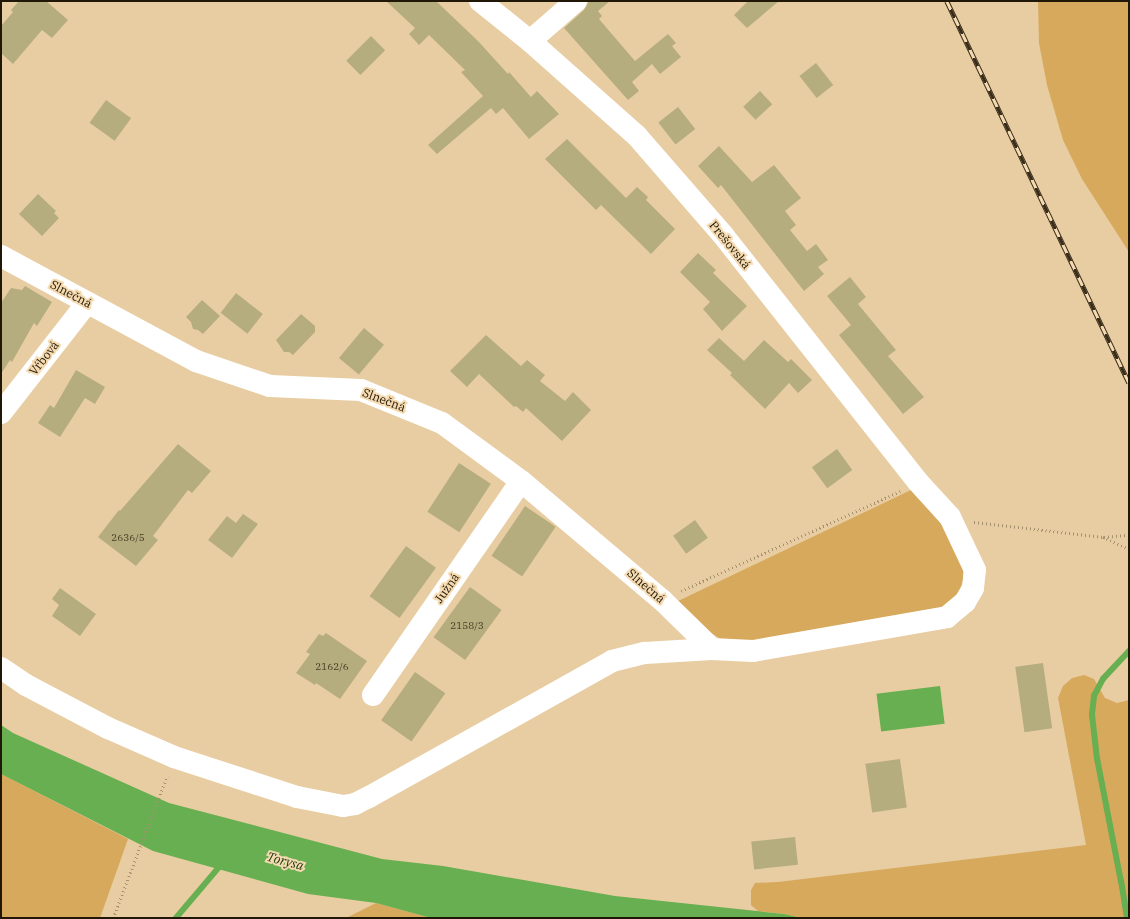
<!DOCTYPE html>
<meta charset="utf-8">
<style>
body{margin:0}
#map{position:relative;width:1130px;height:919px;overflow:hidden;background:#e8cda3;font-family:"IBM Plex Serif",serif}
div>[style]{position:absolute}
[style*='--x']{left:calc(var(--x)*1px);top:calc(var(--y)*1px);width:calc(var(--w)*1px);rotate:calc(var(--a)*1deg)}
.green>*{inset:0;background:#d7a95c}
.water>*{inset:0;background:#67af50;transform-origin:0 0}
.stream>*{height:5.5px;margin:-2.75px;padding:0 2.75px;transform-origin:2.75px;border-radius:2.75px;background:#67af50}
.building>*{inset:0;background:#b6ad7f;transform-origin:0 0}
.path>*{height:2.5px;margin-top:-1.25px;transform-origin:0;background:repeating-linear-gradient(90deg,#a5906f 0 1px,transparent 0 4px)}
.minor>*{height:22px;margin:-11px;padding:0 11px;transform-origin:11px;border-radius:11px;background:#fff}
.rail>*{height:4.5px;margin-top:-2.25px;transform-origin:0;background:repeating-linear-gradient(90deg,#f5dab0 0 9px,#392d1a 0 18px);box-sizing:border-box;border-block:1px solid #392d1a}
span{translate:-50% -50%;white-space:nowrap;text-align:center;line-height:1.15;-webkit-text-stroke:4px #f5dab0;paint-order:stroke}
.number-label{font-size:10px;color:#463c25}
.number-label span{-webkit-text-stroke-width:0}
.street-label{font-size:12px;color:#201707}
.water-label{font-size:13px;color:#17340e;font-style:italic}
.frame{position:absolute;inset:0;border:2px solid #201707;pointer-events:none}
</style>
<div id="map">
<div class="green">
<i style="clip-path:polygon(1038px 1px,1129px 1px,1129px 252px,1082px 179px,1063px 140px,1047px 85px,1039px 43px)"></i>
<i style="clip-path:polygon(911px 490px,946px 529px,963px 568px,963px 580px,960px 590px,953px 600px,942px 608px,750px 644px,724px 641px,708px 631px,676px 602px)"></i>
<i style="clip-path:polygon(1084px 675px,1094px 679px,1105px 698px,1117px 703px,1129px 700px,1129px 918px,802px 918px,784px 914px,758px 911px,751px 905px,751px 890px,755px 883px,778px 882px,1086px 845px,1058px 698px,1063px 686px,1072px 678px)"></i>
<i style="clip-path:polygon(1px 774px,128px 839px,100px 918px,1px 918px)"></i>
<i style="clip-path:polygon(376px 903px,431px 918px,346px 918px)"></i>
</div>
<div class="water">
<i style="left:940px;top:686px;width:38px;height:64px;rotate:83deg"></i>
<i style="clip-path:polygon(1px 725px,13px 733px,169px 803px,382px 859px,443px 866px,615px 896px,784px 914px,802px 918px,431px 918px,376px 903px,308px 894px,153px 851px,1px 774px)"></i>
</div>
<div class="stream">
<i style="--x:176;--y:918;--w:70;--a:-49.7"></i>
<i style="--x:1127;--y:918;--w:36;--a:-99"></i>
<i style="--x:1121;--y:882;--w:125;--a:-101"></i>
<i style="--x:1097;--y:759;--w:44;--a:-96.5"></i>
<i style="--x:1092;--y:715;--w:19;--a:-84"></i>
<i style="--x:1094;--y:696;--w:19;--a:-62"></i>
<i style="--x:1103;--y:679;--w:38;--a:-47"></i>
</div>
<div class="building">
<i style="clip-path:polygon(19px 1px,46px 1px,68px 20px,52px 38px,42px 30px,13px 64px,1px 53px,1px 26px,13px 12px,11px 10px)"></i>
<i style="clip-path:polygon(386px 1px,436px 1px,478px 41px,508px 74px,509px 72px,531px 97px,537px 91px,559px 114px,529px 139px,503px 108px,496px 114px,491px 108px,437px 154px,428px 145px,483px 96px,461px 72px,465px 70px,429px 35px,419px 45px,409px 34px,415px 28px)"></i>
<i style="clip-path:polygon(589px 1px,610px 1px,598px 11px,602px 16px,599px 19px,635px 61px,668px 34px,676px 43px,672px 46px,681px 57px,660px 74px,652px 64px,632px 82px,639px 91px,628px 100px,564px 28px,584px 10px)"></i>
<i style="clip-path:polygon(748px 1px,779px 1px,747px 28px,734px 15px)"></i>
<i style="left:371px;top:36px;width:20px;height:35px;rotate:45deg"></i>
<i style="left:816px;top:63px;width:28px;height:21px;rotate:52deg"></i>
<i style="left:760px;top:91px;width:18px;height:23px;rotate:47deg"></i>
<i style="left:106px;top:100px;width:31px;height:28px;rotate:36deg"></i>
<i style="left:678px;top:107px;width:28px;height:25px;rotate:52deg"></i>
<i style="clip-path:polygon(567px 139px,626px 198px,637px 187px,648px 197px,646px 200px,675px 229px,651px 254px,601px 205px,596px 210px,545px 159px)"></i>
<i style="clip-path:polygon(719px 146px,752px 182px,774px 165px,801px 198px,785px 211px,796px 225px,790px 230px,807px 251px,816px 244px,828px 260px,818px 267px,824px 274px,804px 291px,721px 185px,718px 188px,698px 166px)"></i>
<i style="clip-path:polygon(38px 194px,56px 211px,54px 213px,59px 218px,42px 236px,19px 214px)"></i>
<i style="clip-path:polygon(698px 253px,716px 270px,713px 273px,747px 306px,722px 331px,703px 309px,710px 302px,680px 272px)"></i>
<i style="clip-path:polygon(850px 277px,866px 297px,858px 304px,896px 350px,888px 356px,924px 397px,903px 414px,839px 335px,851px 325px,827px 296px)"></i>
<i style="clip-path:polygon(25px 286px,52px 302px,37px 326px,34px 323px,12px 362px,10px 360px,1px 374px,1px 303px,11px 288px,22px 290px)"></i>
<i style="left:236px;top:293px;width:34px;height:25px;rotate:38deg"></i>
<i style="clip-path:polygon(202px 300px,220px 316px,203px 334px,198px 330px,193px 329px,191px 322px,186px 317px)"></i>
<i style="clip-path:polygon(301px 314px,315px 326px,315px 332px,293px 355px,289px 352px,284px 352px,276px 340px)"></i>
<i style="left:364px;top:328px;width:26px;height:39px;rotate:40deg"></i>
<i style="clip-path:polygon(486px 335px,521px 366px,527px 360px,545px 375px,540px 381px,565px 401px,573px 392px,591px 410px,562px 441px,526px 408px,523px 412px,516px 406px,514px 407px,479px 374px,467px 387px,450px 371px)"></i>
<i style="clip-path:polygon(719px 338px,744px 361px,764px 340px,788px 362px,791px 359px,812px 380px,798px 393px,789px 383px,765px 409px,730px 375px,732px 373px,707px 350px)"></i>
<i style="clip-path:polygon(76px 370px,105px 387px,95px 404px,85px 398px,60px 437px,38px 423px,50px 405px,54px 408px)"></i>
<i style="clip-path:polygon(178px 444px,211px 471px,192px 493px,188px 490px,153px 536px,158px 540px,136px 566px,98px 537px,119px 510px,120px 511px)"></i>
<i style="left:837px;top:449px;width:26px;height:31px;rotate:54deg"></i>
<i style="left:459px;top:463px;width:38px;height:58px;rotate:33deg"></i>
<i style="left:525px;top:506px;width:37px;height:60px;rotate:34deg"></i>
<i style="clip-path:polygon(243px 514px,258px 524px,232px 558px,208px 540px,227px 516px,236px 523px)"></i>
<i style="left:695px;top:520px;width:22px;height:27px;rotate:54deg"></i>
<i style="left:406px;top:546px;width:37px;height:62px;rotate:36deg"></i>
<i style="left:470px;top:587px;width:39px;height:62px;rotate:36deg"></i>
<i style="clip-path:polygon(60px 588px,96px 614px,80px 636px,52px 616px,59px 605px,52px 599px)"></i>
<i style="clip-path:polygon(326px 633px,367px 661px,340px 699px,316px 683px,315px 685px,296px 673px,310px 654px,306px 652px,319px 634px,323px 636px)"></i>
<i style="left:1043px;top:663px;width:66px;height:28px;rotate:82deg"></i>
<i style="left:415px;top:672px;width:37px;height:59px;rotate:35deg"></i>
<i style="left:900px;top:759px;width:49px;height:35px;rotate:82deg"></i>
<i style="left:795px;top:837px;width:28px;height:44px;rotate:84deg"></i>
</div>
<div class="path">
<i style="--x:974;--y:522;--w:130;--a:6.6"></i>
<i style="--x:1103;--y:537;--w:29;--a:25"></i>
<i style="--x:1104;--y:537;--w:25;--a:-5"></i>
<i style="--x:681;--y:591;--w:241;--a:-24.5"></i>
<i style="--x:113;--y:918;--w:152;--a:-69.2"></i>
</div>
<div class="minor">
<i style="--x:530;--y:41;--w:61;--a:-41"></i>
<i style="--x:1;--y:256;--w:221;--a:28.3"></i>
<i style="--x:196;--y:361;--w:78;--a:18.7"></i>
<i style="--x:270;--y:386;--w:91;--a:2.5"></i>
<i style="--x:361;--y:390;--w:87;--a:22.2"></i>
<i style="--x:442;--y:423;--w:98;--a:36.3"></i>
<i style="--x:521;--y:481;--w:185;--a:40.2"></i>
<i style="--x:662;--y:600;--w:70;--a:44.4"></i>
<i style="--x:1;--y:413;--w:140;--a:-52"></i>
<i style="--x:1;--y:668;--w:30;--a:34"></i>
<i style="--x:26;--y:685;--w:93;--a:27.7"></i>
<i style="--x:108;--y:728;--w:72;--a:23.7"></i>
<i style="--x:174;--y:757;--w:129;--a:18"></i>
<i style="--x:297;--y:797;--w:47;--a:11.1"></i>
<i style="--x:343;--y:806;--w:12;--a:-9"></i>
<i style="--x:355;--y:804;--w:16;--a:-27"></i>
<i style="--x:369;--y:797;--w:278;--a:-29.2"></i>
<i style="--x:612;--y:661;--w:34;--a:-14"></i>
<i style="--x:645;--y:653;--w:67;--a:-3.4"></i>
<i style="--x:712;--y:649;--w:41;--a:2.8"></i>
<i style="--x:753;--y:651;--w:197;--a:-9.9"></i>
<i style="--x:947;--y:617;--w:23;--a:-40"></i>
<i style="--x:965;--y:602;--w:16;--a:-60"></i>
<i style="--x:973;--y:588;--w:18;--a:-84"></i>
<i style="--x:975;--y:570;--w:59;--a:-115.3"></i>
<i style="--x:950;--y:517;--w:47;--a:-132.4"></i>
<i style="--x:918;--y:482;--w:315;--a:-128.3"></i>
<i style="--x:723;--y:235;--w:131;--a:-131"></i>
<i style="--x:637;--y:136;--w:143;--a:-138.4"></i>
<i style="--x:530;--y:41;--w:64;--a:-141.3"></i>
<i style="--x:373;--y:695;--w:260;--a:-55.3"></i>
</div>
<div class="rail">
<i style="--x:947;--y:1;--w:423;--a:64.5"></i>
</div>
<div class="number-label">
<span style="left:128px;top:538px">2636/5</span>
<span style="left:467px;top:626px">2158/3</span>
<span style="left:332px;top:667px">2162/6</span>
</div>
<div class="street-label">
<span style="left:730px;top:245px;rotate:51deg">Prešovská</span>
<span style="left:71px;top:294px;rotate:28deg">Slnečná</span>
<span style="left:44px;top:358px;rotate:-52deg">Vŕbová</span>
<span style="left:384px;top:400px;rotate:21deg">Slnečná</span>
<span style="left:646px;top:586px;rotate:41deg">Slnečná</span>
<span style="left:447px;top:588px;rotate:-55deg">Južná</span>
</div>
<div class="water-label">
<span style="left:285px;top:862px;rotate:15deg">Torysa</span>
</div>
<div class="frame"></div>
</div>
